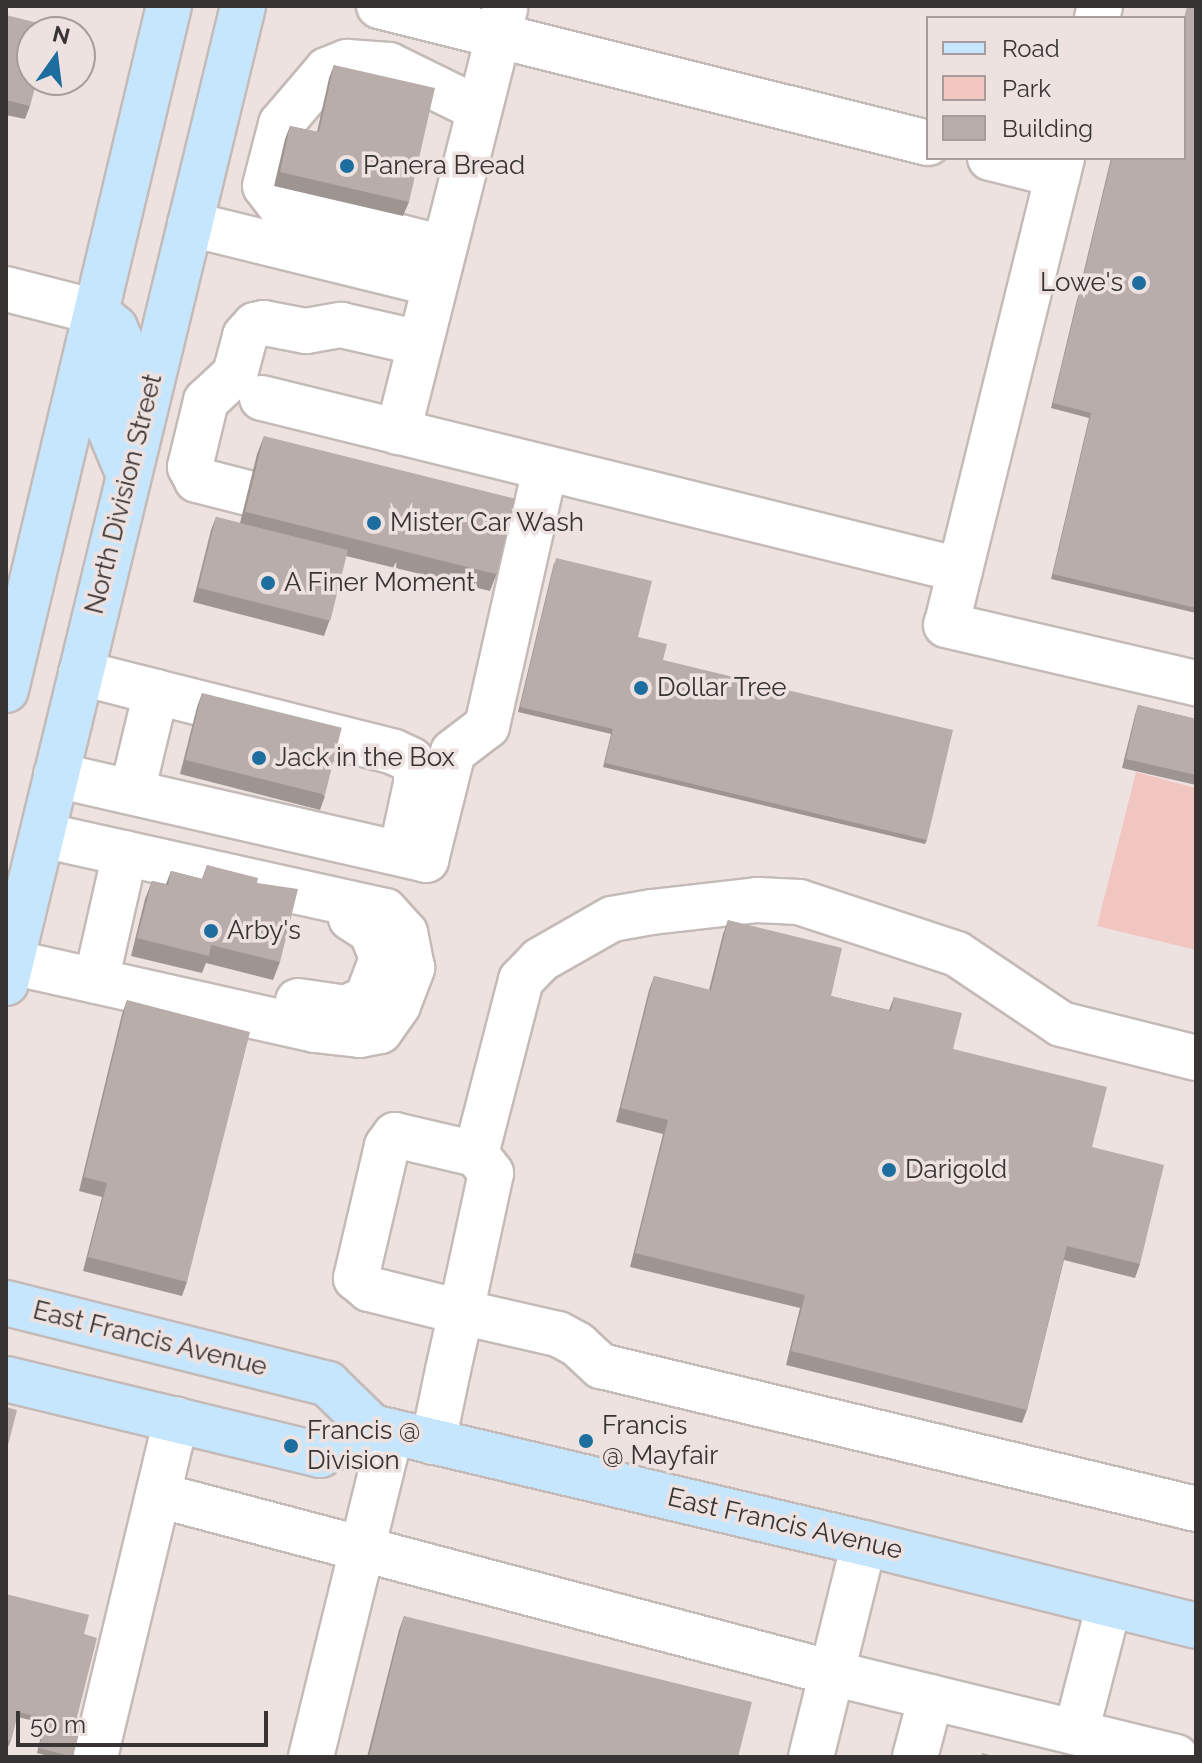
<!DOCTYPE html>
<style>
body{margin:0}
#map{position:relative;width:1202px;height:1763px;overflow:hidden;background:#ede2e0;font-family:Raleway,sans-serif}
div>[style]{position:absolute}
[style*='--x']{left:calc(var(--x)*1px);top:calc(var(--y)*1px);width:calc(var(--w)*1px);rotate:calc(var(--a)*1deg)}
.green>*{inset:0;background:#f2c6c0}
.roads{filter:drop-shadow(2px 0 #c4bab8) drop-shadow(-2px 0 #c4bab8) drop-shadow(0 2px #c4bab8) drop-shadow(0 -2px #c4bab8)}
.minor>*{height:44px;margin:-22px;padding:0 22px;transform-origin:22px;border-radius:22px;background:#fff}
.major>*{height:44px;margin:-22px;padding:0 22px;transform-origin:22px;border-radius:22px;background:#c6e6fe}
.wall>*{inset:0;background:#9e9593}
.building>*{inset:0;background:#b8adab;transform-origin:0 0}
.dots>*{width:22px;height:22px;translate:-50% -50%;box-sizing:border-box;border:4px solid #ede2e0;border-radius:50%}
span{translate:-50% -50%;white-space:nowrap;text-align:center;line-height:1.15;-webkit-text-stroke:7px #ede2e0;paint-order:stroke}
.poi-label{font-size:26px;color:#393434}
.left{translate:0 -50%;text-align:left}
.right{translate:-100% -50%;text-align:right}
.street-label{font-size:26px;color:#393434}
.frame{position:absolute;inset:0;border:8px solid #393434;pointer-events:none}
.legend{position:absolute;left:926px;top:16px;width:260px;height:144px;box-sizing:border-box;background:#ede2e0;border:2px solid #a59c9b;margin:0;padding:10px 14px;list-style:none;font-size:24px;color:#393434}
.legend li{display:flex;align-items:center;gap:16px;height:40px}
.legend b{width:40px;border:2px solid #a59c9b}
.north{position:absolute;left:16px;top:16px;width:80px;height:80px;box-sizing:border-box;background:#ede2e0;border:2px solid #a59c9b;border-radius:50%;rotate:14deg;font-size:22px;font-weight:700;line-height:32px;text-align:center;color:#393434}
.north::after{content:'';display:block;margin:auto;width:28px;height:36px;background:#1d6e9f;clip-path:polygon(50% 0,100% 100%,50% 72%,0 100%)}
.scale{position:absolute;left:16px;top:1711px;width:252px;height:36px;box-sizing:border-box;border:4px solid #393434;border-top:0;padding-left:10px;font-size:24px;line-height:28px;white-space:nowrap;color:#393434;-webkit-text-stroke:6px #ede2e0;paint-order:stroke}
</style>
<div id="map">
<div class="green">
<i style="clip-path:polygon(1136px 772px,1196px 788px,1196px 950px,1097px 926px)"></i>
</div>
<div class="roads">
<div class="minor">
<i style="--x:379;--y:6;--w:566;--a:14.01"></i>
<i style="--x:1097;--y:18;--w:12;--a:-76"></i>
<i style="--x:990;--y:158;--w:70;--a:14"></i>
<i style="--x:1062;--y:158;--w:481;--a:103.9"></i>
<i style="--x:946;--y:625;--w:257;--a:13.1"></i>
<i style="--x:190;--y:224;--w:252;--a:13.8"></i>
<i style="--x:444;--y:248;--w:168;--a:-165.9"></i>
<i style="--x:281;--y:207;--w:26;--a:-127"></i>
<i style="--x:265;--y:186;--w:64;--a:-75.5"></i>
<i style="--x:281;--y:124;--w:71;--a:-49.6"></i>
<i style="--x:327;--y:70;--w:22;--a:-22"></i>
<i style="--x:347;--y:62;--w:42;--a:4.1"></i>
<i style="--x:389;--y:65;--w:100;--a:26.1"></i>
<i style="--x:6;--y:289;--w:93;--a:14.3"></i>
<i style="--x:262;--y:398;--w:719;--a:13.84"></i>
<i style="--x:398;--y:432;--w:437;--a:-75.8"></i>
<i style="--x:248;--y:493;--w:53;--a:-165.7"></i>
<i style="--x:197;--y:480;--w:15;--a:-118"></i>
<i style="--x:190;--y:467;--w:68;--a:-76.4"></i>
<i style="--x:206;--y:401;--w:40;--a:-43"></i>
<i style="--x:235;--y:374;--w:39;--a:-75"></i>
<i style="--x:245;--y:336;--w:15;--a:-48"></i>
<i style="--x:255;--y:325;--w:9;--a:-13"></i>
<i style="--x:264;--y:323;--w:43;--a:10.8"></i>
<i style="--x:306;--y:331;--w:36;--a:-10"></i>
<i style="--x:341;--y:325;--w:81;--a:12.8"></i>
<i style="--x:81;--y:673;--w:77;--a:14.2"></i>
<i style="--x:156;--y:692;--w:103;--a:103.5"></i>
<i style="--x:156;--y:692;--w:245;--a:14.1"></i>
<i style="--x:394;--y:752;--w:19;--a:25"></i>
<i style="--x:411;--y:760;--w:12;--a:66"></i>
<i style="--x:416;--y:771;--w:13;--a:90"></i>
<i style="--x:416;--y:784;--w:47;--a:102.3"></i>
<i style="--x:56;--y:775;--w:380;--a:12.9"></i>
<i style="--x:426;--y:860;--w:111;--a:-76"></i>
<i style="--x:453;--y:752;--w:43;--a:-37.4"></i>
<i style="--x:487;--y:726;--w:264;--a:-77.3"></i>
<i style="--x:11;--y:962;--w:312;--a:12.6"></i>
<i style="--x:315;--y:1030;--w:45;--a:6.3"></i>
<i style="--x:360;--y:1035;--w:20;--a:-11"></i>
<i style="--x:380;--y:1031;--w:32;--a:-55"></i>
<i style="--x:398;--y:1005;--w:40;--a:-69"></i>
<i style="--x:412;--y:968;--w:36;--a:-101"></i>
<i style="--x:405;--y:933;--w:30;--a:-132"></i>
<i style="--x:385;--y:911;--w:351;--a:-167.5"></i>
<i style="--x:96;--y:981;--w:131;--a:-77.2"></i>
<i style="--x:298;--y:1001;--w:49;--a:8.3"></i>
<i style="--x:346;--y:1008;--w:23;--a:-25"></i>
<i style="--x:367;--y:998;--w:43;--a:-69.4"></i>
<i style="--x:382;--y:958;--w:29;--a:-112"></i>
<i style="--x:371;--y:931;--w:24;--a:-147"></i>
<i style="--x:476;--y:1154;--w:180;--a:-75.5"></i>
<i style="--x:521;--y:980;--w:28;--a:-46"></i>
<i style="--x:540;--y:960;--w:83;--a:-29.7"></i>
<i style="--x:612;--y:919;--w:41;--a:-9.9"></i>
<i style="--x:652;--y:912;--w:106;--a:-6.5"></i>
<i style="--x:757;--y:900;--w:42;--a:2.7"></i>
<i style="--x:799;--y:902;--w:166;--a:18.2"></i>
<i style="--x:957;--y:954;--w:125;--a:33.9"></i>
<i style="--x:1061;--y:1024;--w:139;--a:14.1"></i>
<i style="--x:433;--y:1442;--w:74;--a:-78.2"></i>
<i style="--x:448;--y:1370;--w:59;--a:-77.4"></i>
<i style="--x:461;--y:1312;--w:142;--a:-77.8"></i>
<i style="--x:491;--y:1173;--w:24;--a:-128"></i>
<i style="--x:476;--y:1154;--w:83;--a:-166.8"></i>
<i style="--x:395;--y:1135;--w:14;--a:126"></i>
<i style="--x:387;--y:1146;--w:136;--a:103.2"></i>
<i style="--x:356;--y:1278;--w:17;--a:40"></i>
<i style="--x:369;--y:1289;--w:95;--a:14"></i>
<i style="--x:461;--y:1312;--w:99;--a:12.8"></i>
<i style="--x:558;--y:1334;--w:21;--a:28"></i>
<i style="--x:577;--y:1344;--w:33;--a:43"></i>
<i style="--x:601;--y:1366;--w:612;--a:13.51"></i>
<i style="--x:158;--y:1495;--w:697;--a:14.79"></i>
<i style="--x:832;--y:1673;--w:354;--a:13.7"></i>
<i style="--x:1076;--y:1732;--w:132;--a:-75.5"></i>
<i style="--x:95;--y:1757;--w:347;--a:-76.5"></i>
<i style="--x:311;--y:1757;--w:335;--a:-76.2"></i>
<i style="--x:811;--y:1757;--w:220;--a:-76.1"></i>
<i style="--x:915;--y:1757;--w:62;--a:-75.1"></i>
</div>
<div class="major">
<i style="--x:96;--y:312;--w:25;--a:40"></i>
<i style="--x:115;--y:328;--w:13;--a:67"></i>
<i style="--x:120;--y:340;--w:15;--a:82"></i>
<i style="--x:122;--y:355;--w:70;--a:102.4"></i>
<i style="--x:107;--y:423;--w:54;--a:67.2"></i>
<i style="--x:6;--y:690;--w:703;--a:-76.6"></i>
<i style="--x:6;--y:983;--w:1005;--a:-76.36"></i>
<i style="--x:6;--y:1303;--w:332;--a:14.1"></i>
<i style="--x:328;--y:1384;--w:62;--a:44.3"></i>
<i style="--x:372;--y:1427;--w:505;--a:13.27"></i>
<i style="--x:864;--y:1543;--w:342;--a:14"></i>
<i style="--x:6;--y:1379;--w:323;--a:13.6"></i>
<i style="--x:320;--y:1455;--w:59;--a:-28.3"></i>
</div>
</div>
<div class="wall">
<i style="clip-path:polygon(1196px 6px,1196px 613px,1051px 579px,1089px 418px,1051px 408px,1111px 158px)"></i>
<i style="clip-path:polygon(6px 15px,30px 106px,25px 119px,6px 115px)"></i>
<i style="clip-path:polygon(334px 65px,409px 202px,403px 216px,274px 186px,285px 139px,290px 126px,317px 132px,329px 78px)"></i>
<i style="clip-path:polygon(264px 436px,497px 573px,490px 591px,346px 556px,329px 622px,324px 636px,193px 602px,211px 530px,216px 517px,240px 523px,257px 454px)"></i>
<i style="clip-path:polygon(554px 563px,663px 660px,927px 840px,925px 844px,603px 767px,611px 734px,518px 712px)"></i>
<i style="clip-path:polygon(202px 693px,325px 796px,320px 810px,180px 774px,197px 707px)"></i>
<i style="clip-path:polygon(1138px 705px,1196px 719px,1196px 785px,1122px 768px,1135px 715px)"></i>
<i style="clip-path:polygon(207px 865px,257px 883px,280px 962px,273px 980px,206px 963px,202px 973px,131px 956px,145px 899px,152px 881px,166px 884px,171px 871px,202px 879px)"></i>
<i style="clip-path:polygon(728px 920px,831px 996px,889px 1010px,894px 997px,953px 1049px,1092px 1147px,1140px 1264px,1135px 1278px,1064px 1260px,1027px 1410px,1022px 1423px,786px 1365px,800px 1308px,630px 1267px,663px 1134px,616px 1122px,649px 990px,654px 976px,709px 990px,723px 934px)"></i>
<i style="clip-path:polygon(127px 1000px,187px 1282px,182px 1296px,83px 1271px,102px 1197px,79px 1191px,122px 1014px)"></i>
<i style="clip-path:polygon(6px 1594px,84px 1634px,73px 1757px,52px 1757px,37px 1753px,44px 1723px,17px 1717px,9px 1746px,6px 1745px)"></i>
<i style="clip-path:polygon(404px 1616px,738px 1757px,367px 1757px,399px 1630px)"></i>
</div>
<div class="building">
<i style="clip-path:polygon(1187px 6px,1196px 6px,1196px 608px,1053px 574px,1091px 413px,1053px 403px,1112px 158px,1184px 158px,1184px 18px)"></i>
<i style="clip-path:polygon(6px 15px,50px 26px,49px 32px,32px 32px,32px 80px,37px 80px,30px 106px,6px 100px)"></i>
<i style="clip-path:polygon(334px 65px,435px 88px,409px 202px,280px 172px,290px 126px,319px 132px)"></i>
<i style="left:264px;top:436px;width:259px;height:78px;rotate:14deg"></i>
<i style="left:216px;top:517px;width:136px;height:73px;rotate:14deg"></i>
<i style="clip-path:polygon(556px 558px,652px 581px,638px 637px,667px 644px,663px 660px,953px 730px,927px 840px,605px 763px,613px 729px,520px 707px)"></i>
<i style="left:202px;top:693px;width:144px;height:69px;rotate:14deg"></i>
<i style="clip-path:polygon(1138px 705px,1196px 719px,1196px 775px,1126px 759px)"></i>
<i style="clip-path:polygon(207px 865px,258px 878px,257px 883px,298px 889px,280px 962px,211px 945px,209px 956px,137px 938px,152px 881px,168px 885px,171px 871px,203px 879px)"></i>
<i style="clip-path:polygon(728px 920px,842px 948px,831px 996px,891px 1011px,894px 997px,962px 1013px,953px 1049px,1107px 1087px,1092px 1147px,1164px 1165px,1140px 1264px,1067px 1246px,1027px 1410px,791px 1351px,805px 1295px,635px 1253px,668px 1120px,621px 1108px,654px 976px,711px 990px)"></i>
<i style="clip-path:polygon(127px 1000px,250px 1032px,187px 1282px,88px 1257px,107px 1183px,84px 1177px)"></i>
<i style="clip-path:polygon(6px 1407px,17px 1410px,6px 1453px)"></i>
<i style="clip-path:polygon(6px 1594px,89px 1615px,84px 1634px,97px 1638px,76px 1721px,82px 1722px,73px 1757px,39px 1748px,46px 1719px,18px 1712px,11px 1741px,6px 1740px)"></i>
<i style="clip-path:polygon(404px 1616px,752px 1702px,738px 1757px,369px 1757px)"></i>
<i style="clip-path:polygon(982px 1753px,998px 1757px,981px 1757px)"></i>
</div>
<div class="dots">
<i style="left:347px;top:166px;background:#1d6e9f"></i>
<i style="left:1139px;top:283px;background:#1d6e9f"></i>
<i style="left:374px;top:523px;background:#1d6e9f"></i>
<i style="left:268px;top:583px;background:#1d6e9f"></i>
<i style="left:641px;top:688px;background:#1d6e9f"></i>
<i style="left:259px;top:758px;background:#1d6e9f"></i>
<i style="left:211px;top:931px;background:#1d6e9f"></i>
<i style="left:889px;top:1170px;background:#1d6e9f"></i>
<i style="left:586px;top:1441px;background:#1d6e9f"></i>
<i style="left:291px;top:1446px;background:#1d6e9f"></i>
</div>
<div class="poi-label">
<span class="left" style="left:363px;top:166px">Panera Bread</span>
<span class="right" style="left:1123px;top:283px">Lowe's</span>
<span class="left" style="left:390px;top:523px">Mister Car Wash</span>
<span class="left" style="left:284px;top:583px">A Finer Moment</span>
<span class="left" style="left:657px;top:688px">Dollar Tree</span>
<span class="left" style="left:275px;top:758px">Jack in the Box</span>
<span class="left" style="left:227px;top:931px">Arby's</span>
<span class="left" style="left:905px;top:1170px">Darigold</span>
<span class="left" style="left:602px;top:1441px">Francis<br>@ Mayfair</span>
<span class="left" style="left:307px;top:1446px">Francis @<br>Division</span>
</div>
<div class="street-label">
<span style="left:124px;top:494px;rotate:-76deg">North Division Street</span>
<span style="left:150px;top:1339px;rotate:14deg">East Francis Avenue</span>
<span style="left:785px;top:1524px;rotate:13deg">East Francis Avenue</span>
</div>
<div class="frame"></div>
<ul class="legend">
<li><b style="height:10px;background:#c6e6fe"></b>Road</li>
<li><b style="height:22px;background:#f2c6c0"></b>Park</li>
<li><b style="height:22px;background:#b8adab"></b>Building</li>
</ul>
<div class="north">N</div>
<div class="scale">50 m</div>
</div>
